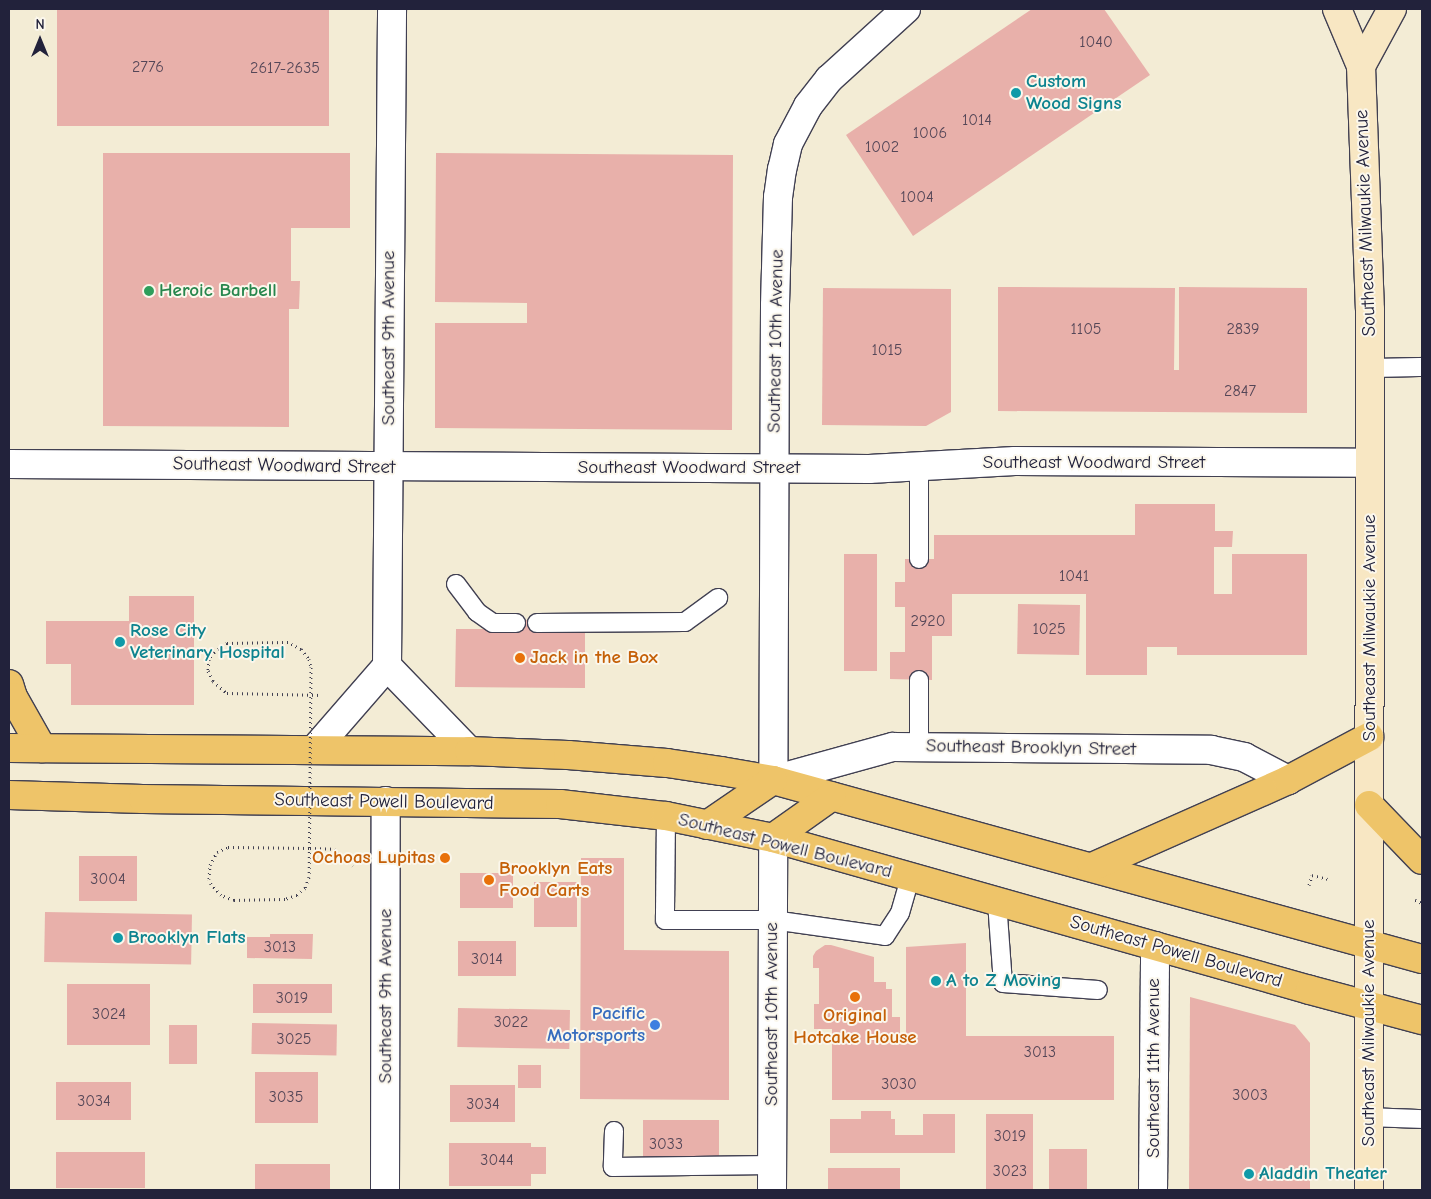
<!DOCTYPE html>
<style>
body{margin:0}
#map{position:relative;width:1431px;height:1199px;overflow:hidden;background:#f3ecd5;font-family:"Comic Neue",sans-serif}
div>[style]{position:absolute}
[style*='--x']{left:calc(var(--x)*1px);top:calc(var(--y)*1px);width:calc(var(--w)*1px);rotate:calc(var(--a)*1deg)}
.building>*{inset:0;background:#e8b0aa;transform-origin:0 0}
.path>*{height:3px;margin-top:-1.5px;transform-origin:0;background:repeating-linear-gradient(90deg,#414052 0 1px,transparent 0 5px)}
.roads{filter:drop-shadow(1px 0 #414052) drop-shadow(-1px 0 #414052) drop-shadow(0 1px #414052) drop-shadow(0 -1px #414052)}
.service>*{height:18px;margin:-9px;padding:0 9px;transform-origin:9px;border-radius:9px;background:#fff}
.minor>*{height:28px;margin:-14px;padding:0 14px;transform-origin:14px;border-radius:14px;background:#fff}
.secondary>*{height:28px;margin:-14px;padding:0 14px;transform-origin:14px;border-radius:14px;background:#f8e7c3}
.primary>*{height:28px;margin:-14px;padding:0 14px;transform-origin:14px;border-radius:14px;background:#eec469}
.path-bridge>*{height:3px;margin-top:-1.5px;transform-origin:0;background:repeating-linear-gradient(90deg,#414052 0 1px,transparent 0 5px)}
.dots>*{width:14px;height:14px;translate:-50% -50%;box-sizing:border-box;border:2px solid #fbf7ec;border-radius:50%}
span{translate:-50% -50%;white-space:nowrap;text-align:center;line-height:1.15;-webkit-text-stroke:4px #fbf7ec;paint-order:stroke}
.number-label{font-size:16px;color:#544657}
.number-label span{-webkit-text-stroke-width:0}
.culture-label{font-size:19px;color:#0d838f;font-weight:700}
.left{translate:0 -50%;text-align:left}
.street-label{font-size:19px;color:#22223b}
.leisure-label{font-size:19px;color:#27864d;font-weight:700}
.food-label{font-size:19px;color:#c56008;font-weight:700}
.right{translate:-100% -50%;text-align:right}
.shop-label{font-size:19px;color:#366cbe;font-weight:700}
.frame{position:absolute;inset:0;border:10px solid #22223b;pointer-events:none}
.north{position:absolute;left:15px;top:15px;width:50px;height:50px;-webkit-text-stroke:4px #fbf7ec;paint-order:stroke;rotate:0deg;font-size:14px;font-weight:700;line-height:20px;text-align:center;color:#22223b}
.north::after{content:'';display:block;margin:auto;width:18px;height:22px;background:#22223b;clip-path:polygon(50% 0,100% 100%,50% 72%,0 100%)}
</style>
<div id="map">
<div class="building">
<i style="left:57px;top:9px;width:272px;height:117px"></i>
<i style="clip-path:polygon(1032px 9px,1104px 9px,1150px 75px,913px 236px,846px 135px)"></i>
<i style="clip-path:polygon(103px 153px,350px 153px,350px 228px,291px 228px,291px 281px,300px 281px,299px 309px,289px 309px,289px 427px,103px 426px)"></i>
<i style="clip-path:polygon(436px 153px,733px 155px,732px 430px,435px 428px,435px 323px,527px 323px,527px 303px,435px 302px)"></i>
<i style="clip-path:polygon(998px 287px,1175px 288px,1174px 370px,1179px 370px,1179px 287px,1307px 288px,1307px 413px,998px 411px)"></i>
<i style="clip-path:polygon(823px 288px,951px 289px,951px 412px,926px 426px,822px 425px)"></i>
<i style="clip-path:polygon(1135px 504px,1215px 504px,1215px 531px,1233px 531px,1232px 547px,1214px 547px,1214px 594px,1232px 594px,1232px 554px,1307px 554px,1307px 655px,1177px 655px,1177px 647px,1147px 647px,1147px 675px,1086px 675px,1086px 594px,952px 594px,952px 636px,932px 636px,932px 680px,890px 679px,890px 652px,905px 652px,905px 607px,895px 607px,895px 582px,905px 582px,905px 559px,934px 559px,934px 535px,1135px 535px)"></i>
<i style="left:844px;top:554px;width:33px;height:117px"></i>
<i style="clip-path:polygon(129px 596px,194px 596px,194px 705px,71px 705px,71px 664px,46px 664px,46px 621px,129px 621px)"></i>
<i style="left:1018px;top:604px;width:62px;height:50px;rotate:1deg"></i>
<i style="clip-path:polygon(516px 620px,537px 620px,585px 629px,585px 688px,455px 687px,456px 629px,516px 629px)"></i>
<i style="left:79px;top:856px;width:58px;height:45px"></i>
<i style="clip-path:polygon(581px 858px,624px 858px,624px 950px,729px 951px,729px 1100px,580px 1099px)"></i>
<i style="left:460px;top:873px;width:53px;height:35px"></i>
<i style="left:534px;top:882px;width:43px;height:45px"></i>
<i style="left:45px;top:912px;width:147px;height:50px;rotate:1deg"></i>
<i style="clip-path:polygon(270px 934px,313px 934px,312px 959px,247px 958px,247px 937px,270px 937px)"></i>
<i style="left:458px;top:941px;width:58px;height:35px"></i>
<i style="clip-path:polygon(966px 943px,966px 1036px,1114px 1036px,1114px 1100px,832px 1100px,832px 1029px,814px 1029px,814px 1004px,819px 1004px,819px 968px,813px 968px,813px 956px,816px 951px,825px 945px,831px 945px,874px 957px,874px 982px,886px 982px,886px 989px,892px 989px,892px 1017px,900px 1017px,900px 1036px,906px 1036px,906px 947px)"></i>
<i style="left:67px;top:984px;width:83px;height:61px"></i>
<i style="left:253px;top:984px;width:79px;height:29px"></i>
<i style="clip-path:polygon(1190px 997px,1295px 1025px,1310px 1043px,1310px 1190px,1189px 1190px)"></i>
<i style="left:458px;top:1008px;width:112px;height:39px;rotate:1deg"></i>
<i style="left:252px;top:1023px;width:85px;height:31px;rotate:1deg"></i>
<i style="left:169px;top:1025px;width:28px;height:39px"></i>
<i style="left:518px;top:1065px;width:23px;height:23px"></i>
<i style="left:255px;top:1072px;width:63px;height:51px"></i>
<i style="left:56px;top:1082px;width:75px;height:38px"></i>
<i style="left:450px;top:1085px;width:65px;height:37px"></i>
<i style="clip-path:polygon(861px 1111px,891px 1111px,891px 1119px,895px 1119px,895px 1135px,923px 1135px,923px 1114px,955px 1114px,955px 1153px,830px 1153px,830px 1119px,861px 1119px)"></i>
<i style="left:986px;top:1114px;width:47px;height:76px"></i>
<i style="left:643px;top:1120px;width:76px;height:37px"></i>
<i style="clip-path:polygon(449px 1143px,531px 1143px,531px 1147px,546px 1147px,546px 1174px,531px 1174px,531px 1186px,449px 1186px)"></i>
<i style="left:1049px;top:1149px;width:38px;height:41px"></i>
<i style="left:56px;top:1152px;width:89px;height:36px"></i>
<i style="left:255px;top:1164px;width:75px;height:26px"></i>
<i style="left:828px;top:1168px;width:72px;height:22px"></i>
</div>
<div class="path">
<i style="--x:301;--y:649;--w:15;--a:-152"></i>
<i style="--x:288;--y:642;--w:61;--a:179.1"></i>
<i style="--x:227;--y:643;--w:16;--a:145"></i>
<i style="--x:214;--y:652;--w:9;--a:126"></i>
<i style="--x:209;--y:659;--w:12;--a:95"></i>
<i style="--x:208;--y:671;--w:11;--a:63"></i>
<i style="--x:213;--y:681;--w:18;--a:41"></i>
<i style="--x:227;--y:693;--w:95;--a:1.2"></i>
<i style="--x:1309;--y:885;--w:10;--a:-73"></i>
<i style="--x:1312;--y:875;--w:16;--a:14"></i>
<i style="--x:301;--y:891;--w:6;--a:135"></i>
<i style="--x:297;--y:895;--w:13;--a:162"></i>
<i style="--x:285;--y:899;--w:51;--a:178.9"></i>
<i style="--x:234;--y:900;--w:14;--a:-159"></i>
<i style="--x:221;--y:895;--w:15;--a:-132"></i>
<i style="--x:211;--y:884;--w:5;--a:-112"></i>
<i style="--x:209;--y:879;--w:14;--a:-86"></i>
<i style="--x:210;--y:865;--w:15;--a:-62"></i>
<i style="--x:217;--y:852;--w:12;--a:-24"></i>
<i style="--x:228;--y:847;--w:82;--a:0.7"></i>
<i style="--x:310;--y:848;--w:24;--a:2"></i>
<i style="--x:334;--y:849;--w:25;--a:42"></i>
<i style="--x:1415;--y:900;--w:8;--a:23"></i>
</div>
<div class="roads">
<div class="service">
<i style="--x:1370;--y:368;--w:52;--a:-1.1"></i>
<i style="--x:919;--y:468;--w:91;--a:90"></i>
<i style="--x:456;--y:584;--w:35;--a:53"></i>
<i style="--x:477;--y:612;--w:19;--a:35"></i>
<i style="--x:493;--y:623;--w:23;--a:0"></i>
<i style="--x:537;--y:623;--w:148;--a:-0.4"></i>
<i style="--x:685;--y:622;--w:41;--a:-36"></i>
<i style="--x:919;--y:680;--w:67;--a:90"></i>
<i style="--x:666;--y:816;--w:104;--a:90.6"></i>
<i style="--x:665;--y:920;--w:108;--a:0"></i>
<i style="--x:773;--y:920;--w:113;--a:8.1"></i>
<i style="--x:885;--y:936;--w:27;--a:-57"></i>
<i style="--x:900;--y:913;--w:37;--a:-74"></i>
<i style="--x:997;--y:902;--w:81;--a:85.8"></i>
<i style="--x:1003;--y:983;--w:95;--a:4.2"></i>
<i style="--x:1369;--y:1117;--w:53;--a:2.2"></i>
<i style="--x:614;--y:1131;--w:36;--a:92"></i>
<i style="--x:613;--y:1167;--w:159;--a:-0.7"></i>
</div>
<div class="minor">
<i style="--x:906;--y:9;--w:104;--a:137.7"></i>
<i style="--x:829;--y:79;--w:34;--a:128"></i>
<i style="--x:808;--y:106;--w:43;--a:117.8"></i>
<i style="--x:788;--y:144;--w:26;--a:103"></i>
<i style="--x:782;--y:169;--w:28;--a:98"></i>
<i style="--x:778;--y:197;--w:109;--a:91.6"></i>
<i style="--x:775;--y:306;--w:474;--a:90.2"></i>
<i style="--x:773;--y:780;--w:124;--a:-15.4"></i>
<i style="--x:893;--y:747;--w:318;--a:0.5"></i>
<i style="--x:1211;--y:750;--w:34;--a:12"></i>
<i style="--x:1244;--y:757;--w:50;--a:27.6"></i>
<i style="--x:9;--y:464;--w:860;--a:0.33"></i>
<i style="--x:869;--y:469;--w:146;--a:-3.1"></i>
<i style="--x:1015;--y:461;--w:355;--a:0.3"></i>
<i style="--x:387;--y:666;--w:657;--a:-89.56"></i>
<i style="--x:387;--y:666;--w:118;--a:46"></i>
<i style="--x:314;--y:750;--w:111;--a:-49"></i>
<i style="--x:385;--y:1190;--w:389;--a:-89.9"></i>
<i style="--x:772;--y:1190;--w:352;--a:-89.8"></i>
<i style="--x:1153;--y:1190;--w:244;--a:-89.5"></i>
</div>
<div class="secondary">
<i style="--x:1337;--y:9;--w:62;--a:67.2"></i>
<i style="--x:1361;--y:66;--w:244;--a:87.9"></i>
<i style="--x:1370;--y:310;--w:880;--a:90.07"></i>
<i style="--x:1361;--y:66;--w:65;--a:-61.5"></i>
</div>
<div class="primary">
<i style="--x:9;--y:684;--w:14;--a:73"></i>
<i style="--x:13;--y:697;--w:59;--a:60.4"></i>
<i style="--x:9;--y:748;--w:460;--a:0.4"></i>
<i style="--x:469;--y:751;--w:99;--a:2.3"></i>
<i style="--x:568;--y:755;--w:99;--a:4.6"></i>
<i style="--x:667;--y:763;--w:55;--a:8.4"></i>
<i style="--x:721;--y:771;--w:53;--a:9.8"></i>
<i style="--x:773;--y:780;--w:673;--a:15.42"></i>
<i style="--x:9;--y:795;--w:134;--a:1.7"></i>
<i style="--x:143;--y:799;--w:417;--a:0.7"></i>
<i style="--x:560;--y:804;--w:107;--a:6.5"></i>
<i style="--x:666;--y:816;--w:109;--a:11.6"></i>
<i style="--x:773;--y:838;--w:558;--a:15.8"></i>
<i style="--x:1310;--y:990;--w:116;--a:15"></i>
<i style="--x:1369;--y:805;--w:76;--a:46.1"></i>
<i style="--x:707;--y:825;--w:80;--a:-34.3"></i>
<i style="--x:773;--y:838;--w:72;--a:-35.4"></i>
<i style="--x:1092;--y:867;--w:214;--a:-23.9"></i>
<i style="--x:1288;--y:780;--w:92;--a:-28"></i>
</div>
</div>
<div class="path-bridge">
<i style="--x:301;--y:649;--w:13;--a:51"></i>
<i style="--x:309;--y:659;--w:8;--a:76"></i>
<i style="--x:311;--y:667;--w:210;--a:90.5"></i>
<i style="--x:309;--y:877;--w:12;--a:110"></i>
<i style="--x:305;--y:888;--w:5;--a:143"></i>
</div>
<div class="dots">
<i style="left:1016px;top:93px;background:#0f9aa8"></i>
<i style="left:149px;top:291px;background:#2e9e5b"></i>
<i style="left:120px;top:642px;background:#0f9aa8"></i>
<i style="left:520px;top:658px;background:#e8710a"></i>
<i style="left:445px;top:858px;background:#e8710a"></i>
<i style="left:489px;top:880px;background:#e8710a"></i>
<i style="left:118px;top:938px;background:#0f9aa8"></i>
<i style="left:936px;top:981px;background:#0f9aa8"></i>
<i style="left:855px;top:997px;background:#e8710a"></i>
<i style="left:655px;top:1025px;background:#3f7fe0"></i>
<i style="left:1249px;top:1174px;background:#0f9aa8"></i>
</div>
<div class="number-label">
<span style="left:1096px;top:42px">1040</span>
<span style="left:148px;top:67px">2776</span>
<span style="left:285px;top:68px">2617-2635</span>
<span style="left:977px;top:120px">1014</span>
<span style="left:930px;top:133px">1006</span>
<span style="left:882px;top:147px">1002</span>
<span style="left:917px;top:197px">1004</span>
<span style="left:1086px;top:329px">1105</span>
<span style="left:1243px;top:329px">2839</span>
<span style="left:887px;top:350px">1015</span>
<span style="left:1240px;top:391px">2847</span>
<span style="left:1074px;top:576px">1041</span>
<span style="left:928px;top:621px">2920</span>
<span style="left:1049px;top:629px">1025</span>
<span style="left:108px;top:879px">3004</span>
<span style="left:280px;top:947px">3013</span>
<span style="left:487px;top:959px">3014</span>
<span style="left:292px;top:998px">3019</span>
<span style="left:109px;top:1014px">3024</span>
<span style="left:511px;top:1022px">3022</span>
<span style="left:294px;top:1039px">3025</span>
<span style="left:1040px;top:1052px">3013</span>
<span style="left:899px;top:1084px">3030</span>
<span style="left:1250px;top:1095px">3003</span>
<span style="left:286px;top:1097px">3035</span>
<span style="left:94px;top:1101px">3034</span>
<span style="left:483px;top:1104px">3034</span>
<span style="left:1010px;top:1136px">3019</span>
<span style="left:666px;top:1144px">3033</span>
<span style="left:497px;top:1160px">3044</span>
<span style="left:1010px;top:1171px">3023</span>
</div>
<div class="culture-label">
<span class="left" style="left:1026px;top:93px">Custom<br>Wood Signs</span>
<span class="left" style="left:130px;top:642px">Rose City<br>Veterinary Hospital</span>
<span class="left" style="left:128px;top:938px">Brooklyn Flats</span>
<span class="left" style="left:946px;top:981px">A to Z Moving</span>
<span class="left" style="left:1259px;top:1174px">Aladdin Theater</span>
</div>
<div class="street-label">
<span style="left:1366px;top:223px;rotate:-92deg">Southeast Milwaukie Avenue</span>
<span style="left:389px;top:338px;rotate:-90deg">Southeast 9th Avenue</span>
<span style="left:776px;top:341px;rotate:-89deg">Southeast 10th Avenue</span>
<span style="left:1094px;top:463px">Southeast Woodward Street</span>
<span style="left:284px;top:466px;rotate:1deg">Southeast Woodward Street</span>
<span style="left:689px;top:468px">Southeast Woodward Street</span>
<span style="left:1370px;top:628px;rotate:-90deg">Southeast Milwaukie Avenue</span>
<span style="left:1031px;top:748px;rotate:1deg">Southeast Brooklyn Street</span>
<span style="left:384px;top:802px;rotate:1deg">Southeast Powell Boulevard</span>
<span style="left:785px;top:846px;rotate:14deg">Southeast Powell Boulevard</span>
<span style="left:1176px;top:952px;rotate:16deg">Southeast Powell Boulevard</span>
<span style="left:386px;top:996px;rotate:-90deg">Southeast 9th Avenue</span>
<span style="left:772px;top:1014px;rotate:-90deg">Southeast 10th Avenue</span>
<span style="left:1369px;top:1033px;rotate:-90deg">Southeast Milwaukie Avenue</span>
<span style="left:1154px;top:1068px;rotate:-90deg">Southeast 11th Avenue</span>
</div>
<div class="leisure-label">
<span class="left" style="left:159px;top:291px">Heroic Barbell</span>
</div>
<div class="food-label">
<span class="left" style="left:530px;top:658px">Jack in the Box</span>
<span class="right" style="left:435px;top:858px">Ochoas Lupitas</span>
<span class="left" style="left:499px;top:880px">Brooklyn Eats<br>Food Carts</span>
<span style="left:855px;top:1027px">Original<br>Hotcake House</span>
</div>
<div class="shop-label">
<span class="right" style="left:645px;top:1025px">Pacific<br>Motorsports</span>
</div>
<div class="frame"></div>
<div class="north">N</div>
</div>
